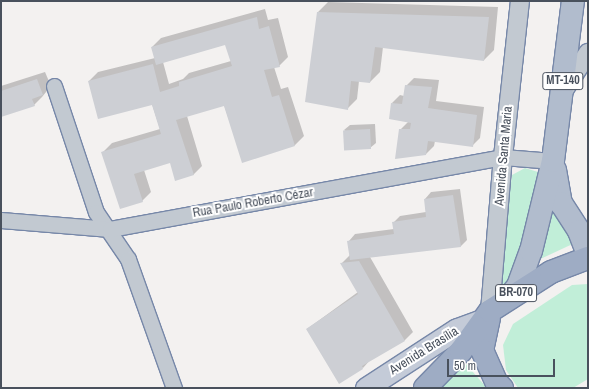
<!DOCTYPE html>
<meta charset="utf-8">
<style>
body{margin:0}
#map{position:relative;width:589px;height:389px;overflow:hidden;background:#f3f1f0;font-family:"Archivo Narrow",sans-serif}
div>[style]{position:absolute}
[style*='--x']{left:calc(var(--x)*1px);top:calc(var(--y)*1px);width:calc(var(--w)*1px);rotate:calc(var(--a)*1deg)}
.green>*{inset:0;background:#c1eed8}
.shadow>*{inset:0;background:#0003}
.building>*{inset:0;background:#cdcfd4;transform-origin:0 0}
.roads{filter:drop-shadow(1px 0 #7687a8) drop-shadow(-1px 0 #7687a8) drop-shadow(0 1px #7687a8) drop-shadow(0 -1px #7687a8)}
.minor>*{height:15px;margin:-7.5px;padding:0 7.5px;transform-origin:7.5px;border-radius:7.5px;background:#c2c9d1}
.tertiary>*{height:18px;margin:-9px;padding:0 9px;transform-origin:9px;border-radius:9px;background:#c2c9d1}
.secondary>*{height:21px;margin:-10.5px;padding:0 10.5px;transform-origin:10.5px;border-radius:10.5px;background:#c4cbd8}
.primary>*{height:22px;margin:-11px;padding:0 11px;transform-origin:11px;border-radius:11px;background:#b1bccd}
.trunk>*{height:22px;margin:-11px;padding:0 11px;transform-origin:11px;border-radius:11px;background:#9eacc4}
span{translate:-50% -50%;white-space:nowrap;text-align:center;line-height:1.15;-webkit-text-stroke:4px #fff;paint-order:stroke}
.shield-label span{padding:1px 3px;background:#fff;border:1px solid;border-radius:3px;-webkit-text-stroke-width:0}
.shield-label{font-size:12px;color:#49515d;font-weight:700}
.street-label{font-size:13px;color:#49515d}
.frame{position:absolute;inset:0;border:2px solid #49515d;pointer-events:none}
.scale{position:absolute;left:447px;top:359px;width:108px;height:18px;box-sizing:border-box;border:2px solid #49515d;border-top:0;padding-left:5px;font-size:12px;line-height:14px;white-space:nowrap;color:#49515d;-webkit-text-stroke:3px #fff;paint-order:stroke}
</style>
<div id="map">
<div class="green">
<i style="clip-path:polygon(525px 168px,538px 172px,542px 179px,516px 285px,496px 294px,512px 175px)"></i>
<i style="clip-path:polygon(545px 199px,579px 241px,534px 262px)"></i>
<i style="clip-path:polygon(588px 284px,588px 379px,573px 388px,518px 388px,506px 370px,503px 345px,513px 324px,572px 285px)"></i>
<i style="clip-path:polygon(465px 363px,487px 388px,439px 388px,456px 369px)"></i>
</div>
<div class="shadow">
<i style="clip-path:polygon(328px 2px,498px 7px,494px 50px,484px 60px,383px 47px,380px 72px,370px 82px,359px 81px,357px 99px,347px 109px,318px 12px)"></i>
<i style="clip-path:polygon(evenodd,265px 9px,268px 20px,278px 18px,288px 57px,279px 66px,274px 67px,281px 89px,288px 87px,304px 136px,295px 145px,243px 161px,224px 105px,187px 116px,202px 166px,193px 175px,170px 162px,144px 170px,151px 192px,142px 201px,103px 152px,112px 143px,160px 129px,152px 104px,89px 81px,98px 72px,155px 58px,152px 47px,161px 38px,265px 9px,226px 44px,231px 61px,189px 73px,183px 79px,169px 84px,163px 62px,226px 44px)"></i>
<i style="clip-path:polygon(45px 72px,51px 86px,42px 97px,34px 105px,1px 116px,1px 86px)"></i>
<i style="clip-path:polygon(414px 78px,439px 80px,436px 101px,484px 107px,480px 138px,472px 146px,435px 141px,434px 146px,426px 154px,400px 130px,408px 122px,392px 103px,400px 95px,404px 96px,406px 86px)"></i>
<i style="clip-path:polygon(375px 124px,376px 143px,370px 148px,344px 130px,350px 125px)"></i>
<i style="clip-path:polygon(460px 189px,467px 240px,461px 246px,370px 257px,413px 332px,405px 340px,371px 359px,363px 368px,307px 329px,358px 292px,342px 263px,350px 255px,349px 241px,355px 234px,394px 229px,393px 223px,400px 216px,426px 212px,425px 199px,431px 192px)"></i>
</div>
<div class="building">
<i style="clip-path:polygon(317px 12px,489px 17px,484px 61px,375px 47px,370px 83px,351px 81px,348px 110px,305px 102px)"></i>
<i style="clip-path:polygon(257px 17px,259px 29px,269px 26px,280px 67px,264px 70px,272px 97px,279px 95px,295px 146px,242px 163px,224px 106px,176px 120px,194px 175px,175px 181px,170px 163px,134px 174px,143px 202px,120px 209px,101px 152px,161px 134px,152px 105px,98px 119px,88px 81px,153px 64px,160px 92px,179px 86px,179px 82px,232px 66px,225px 45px,156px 65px,151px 47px)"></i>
<i style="clip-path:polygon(37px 79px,43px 95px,32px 99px,35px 106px,1px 117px,1px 91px)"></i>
<i style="clip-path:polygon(405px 85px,432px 87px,428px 108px,477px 115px,473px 147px,428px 141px,426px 155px,395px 159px,399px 129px,410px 129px,411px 123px,389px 119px,391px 103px,402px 104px)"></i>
<i style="left:370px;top:129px;width:20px;height:27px;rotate:87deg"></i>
<i style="clip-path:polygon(453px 195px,461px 247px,350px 260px,347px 241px,394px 234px,392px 222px,426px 217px,424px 199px)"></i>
<i style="clip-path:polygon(359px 261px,405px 341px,362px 366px,363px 369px,339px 384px,306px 329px,358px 294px,340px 263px)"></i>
</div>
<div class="roads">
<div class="minor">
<i style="--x:54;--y:86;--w:133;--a:71.6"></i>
<i style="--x:96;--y:212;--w:57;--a:55.8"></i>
<i style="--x:128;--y:259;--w:137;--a:70.4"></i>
<i style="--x:1;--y:220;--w:109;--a:4.7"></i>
<i style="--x:110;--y:229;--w:400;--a:-10.4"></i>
<i style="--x:503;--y:157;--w:50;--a:4.6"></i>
</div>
<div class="tertiary">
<i style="--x:562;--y:93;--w:48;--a:-57"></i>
<i style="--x:490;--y:311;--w:155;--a:-85.2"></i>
<i style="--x:503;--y:157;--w:157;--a:-83.8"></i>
</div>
<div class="secondary">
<i style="--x:366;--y:388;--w:108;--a:-33"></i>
<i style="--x:457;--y:329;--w:29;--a:-20"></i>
</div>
<div class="primary">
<i style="--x:555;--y:170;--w:34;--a:80"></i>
<i style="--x:561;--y:203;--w:33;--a:57"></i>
<i style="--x:579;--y:231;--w:26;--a:69"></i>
<i style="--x:510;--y:296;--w:13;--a:-51"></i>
<i style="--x:518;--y:286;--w:37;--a:-70"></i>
<i style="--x:531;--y:251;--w:93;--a:-76.3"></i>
<i style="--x:553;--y:161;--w:161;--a:-82.9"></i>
</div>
<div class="trunk">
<i style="--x:489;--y:318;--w:33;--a:102"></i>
<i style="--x:482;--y:350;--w:36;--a:66"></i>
<i style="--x:497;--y:383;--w:7;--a:45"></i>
<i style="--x:425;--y:388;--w:52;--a:-45.8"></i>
<i style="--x:461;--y:351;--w:49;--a:-54.1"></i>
<i style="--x:490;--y:311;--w:72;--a:-32.6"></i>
<i style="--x:551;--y:272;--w:40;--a:-21"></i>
</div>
</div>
<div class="shield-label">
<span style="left:563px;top:81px">MT-140</span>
<span style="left:516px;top:293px">BR-070</span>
</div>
<div class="street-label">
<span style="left:504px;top:156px;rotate:-85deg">Avenida Santa Maria</span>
<span style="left:253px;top:203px;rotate:-10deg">Rua Paulo Roberto Cézar</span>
<span style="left:424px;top:351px;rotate:-32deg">Avenida Brasília</span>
</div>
<div class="frame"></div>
<div class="scale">50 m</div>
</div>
